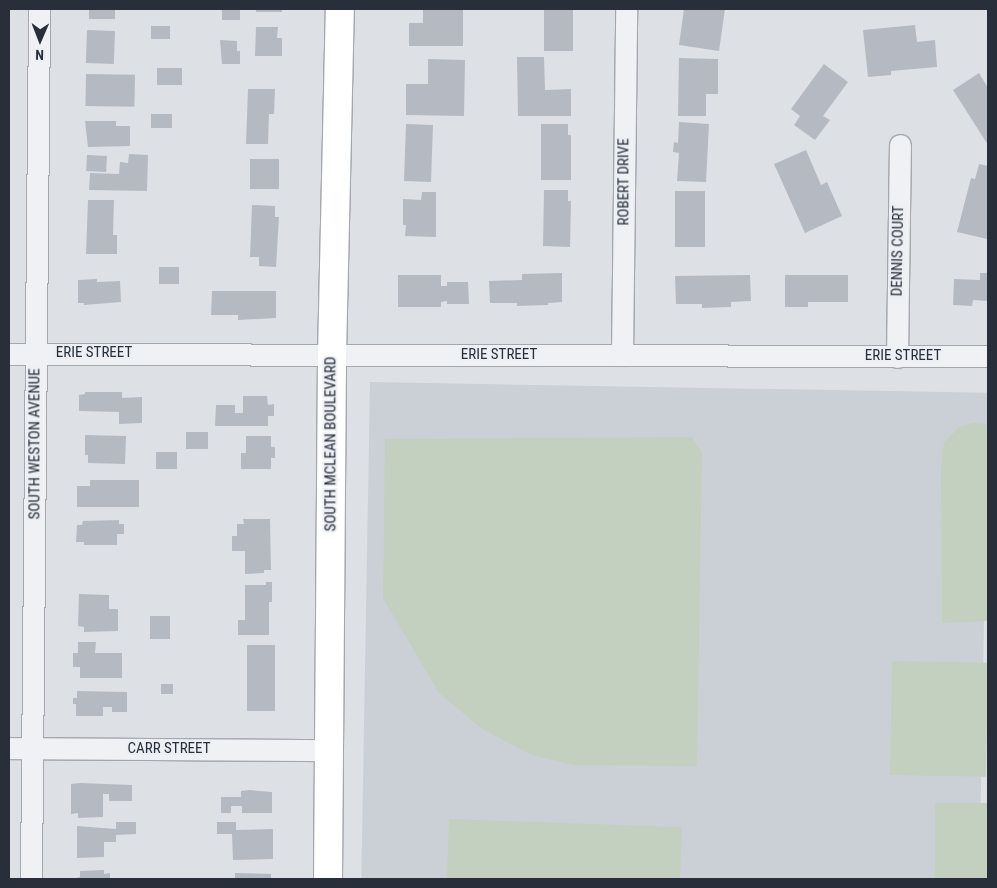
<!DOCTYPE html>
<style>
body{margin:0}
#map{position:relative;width:997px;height:888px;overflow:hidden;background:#dde1e6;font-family:"Roboto Condensed",sans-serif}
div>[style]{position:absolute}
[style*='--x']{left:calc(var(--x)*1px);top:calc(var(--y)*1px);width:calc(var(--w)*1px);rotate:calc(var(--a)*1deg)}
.built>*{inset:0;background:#cbd0d7;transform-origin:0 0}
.green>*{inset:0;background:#c3cfbf;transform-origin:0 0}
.building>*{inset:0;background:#b5bac2;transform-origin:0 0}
.roads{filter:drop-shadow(1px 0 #a3a8af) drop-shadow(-1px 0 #a3a8af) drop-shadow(0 1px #a3a8af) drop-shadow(0 -1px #a3a8af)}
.minor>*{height:21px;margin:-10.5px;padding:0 10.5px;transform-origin:10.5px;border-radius:10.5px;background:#eff1f4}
.major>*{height:28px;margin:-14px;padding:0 14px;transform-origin:14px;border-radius:14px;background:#fff}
span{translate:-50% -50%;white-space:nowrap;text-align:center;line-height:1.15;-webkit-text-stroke:4px #eceff3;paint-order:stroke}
.street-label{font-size:15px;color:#282f3b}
.frame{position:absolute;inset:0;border:10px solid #282f3b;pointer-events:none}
.north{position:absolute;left:15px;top:15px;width:50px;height:50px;-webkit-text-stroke:4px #eceff3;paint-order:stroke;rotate:181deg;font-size:14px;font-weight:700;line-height:20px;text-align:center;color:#282f3b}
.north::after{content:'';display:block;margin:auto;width:18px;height:22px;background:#282f3b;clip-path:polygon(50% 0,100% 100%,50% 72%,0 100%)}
</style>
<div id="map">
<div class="built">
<i style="left:370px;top:382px;width:618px;height:497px;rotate:1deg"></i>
</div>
<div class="green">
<i style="clip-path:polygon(972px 423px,988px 424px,988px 621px,942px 623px,941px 466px,944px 442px,958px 428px)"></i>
<i style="clip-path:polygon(692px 437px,702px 453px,697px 766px,574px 765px,531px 755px,481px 728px,439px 693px,383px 598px,385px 439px)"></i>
<i style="left:892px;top:661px;width:96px;height:114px;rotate:1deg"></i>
<i style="left:935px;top:803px;width:53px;height:76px"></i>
<i style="left:449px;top:819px;width:233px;height:60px;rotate:2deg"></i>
</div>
<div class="building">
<i style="left:89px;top:9px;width:26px;height:10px"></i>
<i style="left:222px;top:9px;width:18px;height:11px"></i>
<i style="left:256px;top:9px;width:26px;height:3px"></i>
<i style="clip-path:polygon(428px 9px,463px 9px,463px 46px,409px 46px,409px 23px,423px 23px,423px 10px)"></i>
<i style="left:544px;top:9px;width:29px;height:42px"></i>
<i style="clip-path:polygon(684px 9px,725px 9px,719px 51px,679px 45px)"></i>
<i style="clip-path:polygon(915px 25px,917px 42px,935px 40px,937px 67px,891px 71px,891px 75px,868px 77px,863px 30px)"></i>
<i style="left:151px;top:26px;width:19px;height:13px"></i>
<i style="clip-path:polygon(256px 27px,278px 27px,277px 38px,282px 38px,282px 56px,255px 56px)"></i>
<i style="left:87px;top:30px;width:28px;height:33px;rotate:2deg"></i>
<i style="clip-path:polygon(220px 40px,237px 41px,237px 51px,240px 51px,240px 64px,222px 64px)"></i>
<i style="clip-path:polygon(517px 57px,544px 57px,545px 90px,571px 89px,571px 116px,518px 116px)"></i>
<i style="clip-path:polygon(679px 58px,718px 59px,718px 94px,706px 94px,706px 116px,678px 116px)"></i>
<i style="clip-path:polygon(428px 59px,465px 60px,464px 116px,406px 115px,406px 84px,428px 84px)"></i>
<i style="clip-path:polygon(824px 64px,848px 82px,823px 116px,830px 120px,815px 140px,794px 125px,800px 116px,791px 109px)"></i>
<i style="left:182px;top:68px;width:17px;height:25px;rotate:90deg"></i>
<i style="clip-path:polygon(979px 73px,988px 88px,988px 145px,953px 90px)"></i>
<i style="left:86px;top:74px;width:49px;height:32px;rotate:1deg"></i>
<i style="clip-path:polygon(248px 89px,275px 89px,274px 114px,269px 114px,268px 144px,246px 144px)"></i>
<i style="left:151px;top:114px;width:21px;height:14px"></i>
<i style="clip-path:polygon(85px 121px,116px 121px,116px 126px,130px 126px,130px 146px,88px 147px)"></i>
<i style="clip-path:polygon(679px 122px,709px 124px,706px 182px,677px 181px,679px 153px,673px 152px,674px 142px,678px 143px)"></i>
<i style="left:406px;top:124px;width:27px;height:57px;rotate:2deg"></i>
<i style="clip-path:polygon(541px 124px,568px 124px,568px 135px,571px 135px,571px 180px,541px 180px)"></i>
<i style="clip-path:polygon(806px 150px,821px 185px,827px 182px,842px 216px,805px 233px,774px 164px)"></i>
<i style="clip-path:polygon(129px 154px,148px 155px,147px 191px,89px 190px,90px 173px,119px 174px,120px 162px,128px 163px)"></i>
<i style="left:87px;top:155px;width:20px;height:16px;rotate:3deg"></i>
<i style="left:250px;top:159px;width:29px;height:30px"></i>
<i style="clip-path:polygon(979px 164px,988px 166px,987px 239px,957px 232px,971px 178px,975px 179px)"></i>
<i style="clip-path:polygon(544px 190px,568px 190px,568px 201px,571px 201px,570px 247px,543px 246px)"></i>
<i style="left:675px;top:191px;width:30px;height:56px"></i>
<i style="clip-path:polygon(422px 192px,436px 192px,436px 237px,405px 236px,406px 225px,403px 225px,403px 199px,421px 200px)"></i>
<i style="clip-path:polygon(88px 200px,114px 200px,113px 235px,117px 235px,117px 254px,86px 254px)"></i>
<i style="clip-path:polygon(252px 205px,275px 206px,275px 217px,279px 217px,276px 267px,259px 266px,259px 257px,250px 257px)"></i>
<i style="left:179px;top:267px;width:17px;height:20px;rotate:90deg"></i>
<i style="clip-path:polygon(562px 273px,562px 302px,548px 303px,548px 305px,517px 306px,517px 303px,490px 303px,489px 281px,522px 280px,522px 274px)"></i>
<i style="clip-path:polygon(980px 273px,988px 273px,988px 301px,973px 300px,972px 306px,953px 305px,954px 279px,980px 280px)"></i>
<i style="clip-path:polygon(398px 275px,441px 275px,441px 286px,447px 286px,447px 282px,468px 282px,469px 304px,447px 304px,447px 301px,441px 302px,441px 307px,398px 307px)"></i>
<i style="clip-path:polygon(750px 275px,751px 301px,731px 302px,731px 307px,702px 308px,702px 304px,676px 304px,675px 276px)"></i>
<i style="clip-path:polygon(785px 275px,848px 275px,848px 302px,808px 302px,808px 307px,785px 307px)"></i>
<i style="clip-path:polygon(97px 279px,97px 282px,120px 281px,121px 302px,84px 305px,84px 303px,78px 303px,78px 280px)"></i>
<i style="clip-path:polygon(212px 291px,276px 291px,276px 318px,238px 320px,238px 315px,211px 315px)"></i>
<i style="clip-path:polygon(85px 392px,122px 392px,122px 398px,142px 397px,142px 423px,119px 424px,119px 412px,79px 411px,79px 395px,85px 394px)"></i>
<i style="clip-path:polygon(243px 396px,267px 396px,268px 405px,274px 404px,274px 416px,268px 416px,268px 426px,215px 426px,216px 405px,235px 405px,235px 413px,243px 413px)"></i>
<i style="left:186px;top:432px;width:22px;height:17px"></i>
<i style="clip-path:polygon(85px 435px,126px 436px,125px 464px,88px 463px,88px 455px,85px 455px)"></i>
<i style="clip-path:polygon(246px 436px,271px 436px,271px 447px,275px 447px,275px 458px,271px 458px,271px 469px,241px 469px,241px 453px,246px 453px)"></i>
<i style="left:156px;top:452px;width:21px;height:17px"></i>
<i style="clip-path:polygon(90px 480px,139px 480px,139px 507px,77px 507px,77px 486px,90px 486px)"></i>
<i style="clip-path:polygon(243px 519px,270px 519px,271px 570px,264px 570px,264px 573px,245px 574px,245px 551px,232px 551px,232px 536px,237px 536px,237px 524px,244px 524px)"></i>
<i style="clip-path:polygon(119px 520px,119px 524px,124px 524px,124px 534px,117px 534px,117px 545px,84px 545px,84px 542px,76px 542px,77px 525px,82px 525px,83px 521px)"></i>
<i style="clip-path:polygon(266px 582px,272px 582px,272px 602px,269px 602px,269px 635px,238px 635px,238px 620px,245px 620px,245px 585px,266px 585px)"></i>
<i style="clip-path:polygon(79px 594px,109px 595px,109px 609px,118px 609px,118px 631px,84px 632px,84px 627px,78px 626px)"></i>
<i style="left:150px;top:616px;width:20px;height:23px"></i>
<i style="clip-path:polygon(78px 642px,96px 642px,95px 653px,122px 653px,122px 678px,80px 678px,80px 667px,73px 667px,73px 653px,78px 653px)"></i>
<i style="left:247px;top:645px;width:28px;height:66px"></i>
<i style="left:161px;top:684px;width:12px;height:10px"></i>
<i style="clip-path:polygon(77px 691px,127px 692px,127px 712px,112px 712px,112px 707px,103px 707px,103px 716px,76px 716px,76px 704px,73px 704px,73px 698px,77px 698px)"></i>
<i style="clip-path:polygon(80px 783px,132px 785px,132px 801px,109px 801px,109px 794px,103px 794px,103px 817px,78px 818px,78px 813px,71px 814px,71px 784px)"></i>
<i style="clip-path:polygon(249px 790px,272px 792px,272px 813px,242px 813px,242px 806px,231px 806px,231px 813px,221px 813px,221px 797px,241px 797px,241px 791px)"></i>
<i style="clip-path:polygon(116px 822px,136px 822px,136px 834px,116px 835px,116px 842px,104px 842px,104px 857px,77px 858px,77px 826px,116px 829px)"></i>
<i style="clip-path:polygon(217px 822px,236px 822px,236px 830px,273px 829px,273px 859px,233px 860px,232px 834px,217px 834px)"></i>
<i style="clip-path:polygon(104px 870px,104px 874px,110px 873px,110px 879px,73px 879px,80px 877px,80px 871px)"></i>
<i style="clip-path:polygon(235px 873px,271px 874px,271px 879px,235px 879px)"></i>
</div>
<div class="roads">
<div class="minor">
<i style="--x:9;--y:354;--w:979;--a:0.12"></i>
<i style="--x:622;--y:355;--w:346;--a:-89.3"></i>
<i style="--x:897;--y:357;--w:212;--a:-89.2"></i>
<i style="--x:9;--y:748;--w:320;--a:0.4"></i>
<i style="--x:31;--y:879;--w:870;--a:-89.47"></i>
</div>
<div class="major">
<i style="--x:328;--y:879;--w:524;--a:-89.56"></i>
<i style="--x:332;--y:355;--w:346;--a:-88.7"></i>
</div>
</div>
<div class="street-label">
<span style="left:624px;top:182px;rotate:-90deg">ROBERT DRIVE</span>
<span style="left:898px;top:251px;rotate:-89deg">DENNIS COURT</span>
<span style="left:94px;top:353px">ERIE STREET</span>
<span style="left:499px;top:355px">ERIE STREET</span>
<span style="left:903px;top:356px">ERIE STREET</span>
<span style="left:35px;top:444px;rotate:-90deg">SOUTH WESTON AVENUE</span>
<span style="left:331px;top:444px;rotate:-90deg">SOUTH MCLEAN BOULEVARD</span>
<span style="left:169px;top:749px">CARR STREET</span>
</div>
<div class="frame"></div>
<div class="north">N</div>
</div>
